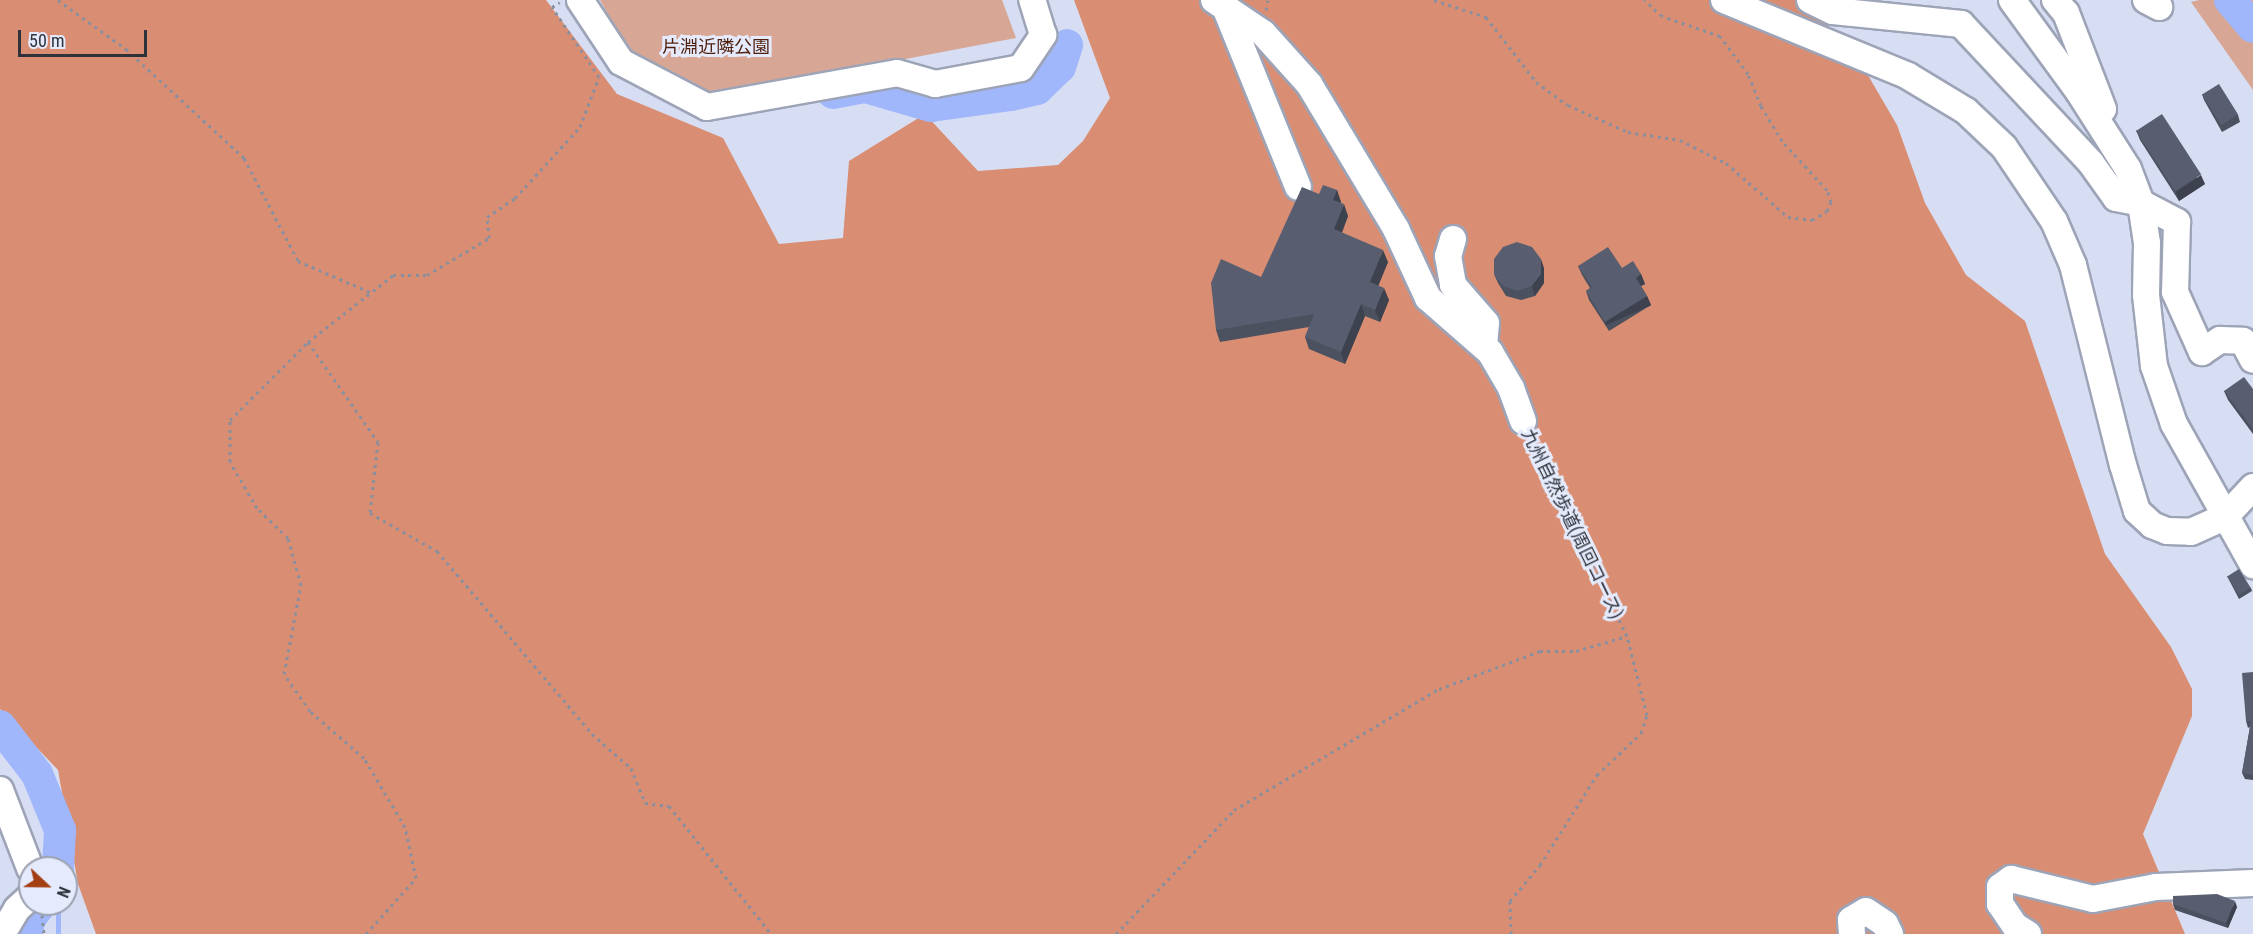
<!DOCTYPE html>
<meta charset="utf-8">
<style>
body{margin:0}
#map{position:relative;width:2253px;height:934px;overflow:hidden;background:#d7def3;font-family:"Roboto Condensed","Noto Sans JP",sans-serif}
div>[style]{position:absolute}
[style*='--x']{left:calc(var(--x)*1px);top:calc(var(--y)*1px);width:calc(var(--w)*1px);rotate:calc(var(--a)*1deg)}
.green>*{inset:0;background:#d8a694}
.forest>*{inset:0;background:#d98d72}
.stream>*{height:5px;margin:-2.5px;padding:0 2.5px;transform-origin:2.5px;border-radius:2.5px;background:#a1b7fb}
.river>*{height:32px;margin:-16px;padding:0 16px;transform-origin:16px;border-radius:16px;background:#a1b7fb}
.path>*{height:3px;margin-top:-1.5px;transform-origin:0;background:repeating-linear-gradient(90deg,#8a8f9e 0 3px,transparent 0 7.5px)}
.roads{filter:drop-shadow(2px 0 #9da4b7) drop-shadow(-2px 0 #9da4b7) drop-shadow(0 2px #9da4b7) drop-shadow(0 -2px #9da4b7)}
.minor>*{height:26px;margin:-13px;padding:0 13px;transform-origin:13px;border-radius:13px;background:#fff}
.wall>*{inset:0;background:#4c515f}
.shaded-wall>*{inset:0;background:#3e424e;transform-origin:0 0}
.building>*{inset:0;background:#585e6f;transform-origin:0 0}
span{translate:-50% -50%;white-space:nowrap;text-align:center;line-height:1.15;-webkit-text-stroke:6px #e5ebfc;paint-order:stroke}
.park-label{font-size:18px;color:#4f1f0c}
.street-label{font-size:18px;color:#2f323a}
.north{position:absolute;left:18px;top:856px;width:60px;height:60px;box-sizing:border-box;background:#e5ebfc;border:2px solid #9ca1ae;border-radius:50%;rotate:112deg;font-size:16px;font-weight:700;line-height:24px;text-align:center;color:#2f323a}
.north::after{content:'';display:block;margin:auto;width:21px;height:27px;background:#a43e13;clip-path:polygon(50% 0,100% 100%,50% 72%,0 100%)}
.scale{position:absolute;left:18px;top:30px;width:129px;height:27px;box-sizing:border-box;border:3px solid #2f323a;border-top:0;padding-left:8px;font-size:18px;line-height:21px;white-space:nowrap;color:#2f323a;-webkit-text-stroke:4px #e5ebfc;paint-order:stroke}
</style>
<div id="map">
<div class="green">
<i style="clip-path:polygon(600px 0,1002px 0,1016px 38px,710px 96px,632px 57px)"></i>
<i style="clip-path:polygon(2199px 0,2253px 0,2253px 90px,2191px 2px)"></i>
</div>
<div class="forest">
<i style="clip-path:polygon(0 0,546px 0,617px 94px,723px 138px,779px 244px,843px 238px,849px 161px,925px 114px,978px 171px,1058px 165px,1083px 141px,1110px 98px,1074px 0,1803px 0,1855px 53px,1897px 125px,1925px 203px,1966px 275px,2025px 321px,2105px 554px,2171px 647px,2192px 689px,2192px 716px,2143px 834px,2185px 934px,96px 934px,78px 884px,58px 770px,0 709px)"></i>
</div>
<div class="stream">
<i style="--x:58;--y:904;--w:30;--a:90"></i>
</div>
<div class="river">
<i style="--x:2230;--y:0;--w:35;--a:50"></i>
<i style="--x:833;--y:93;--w:33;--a:-11"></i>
<i style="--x:865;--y:87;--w:69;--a:16.1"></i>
<i style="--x:931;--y:106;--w:81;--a:-7.8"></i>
<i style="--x:1011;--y:95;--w:27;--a:-13"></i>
<i style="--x:1037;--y:89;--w:32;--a:-44"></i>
<i style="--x:1060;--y:67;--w:23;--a:-72"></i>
<i style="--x:0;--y:726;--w:61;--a:52.4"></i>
<i style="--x:37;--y:774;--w:61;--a:67.7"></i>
<i style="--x:60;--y:830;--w:38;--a:93"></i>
<i style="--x:26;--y:934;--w:16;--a:-76"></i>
<i style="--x:30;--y:918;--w:18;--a:-52"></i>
</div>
<div class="path">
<i style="--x:58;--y:0;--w:84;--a:35.8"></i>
<i style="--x:126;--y:49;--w:161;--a:42.7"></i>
<i style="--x:244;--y:158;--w:116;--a:62.3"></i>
<i style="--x:298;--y:261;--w:78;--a:23.3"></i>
<i style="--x:1434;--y:0;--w:55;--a:18.1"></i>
<i style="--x:1486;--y:17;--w:82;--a:52.4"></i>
<i style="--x:1536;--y:82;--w:39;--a:36"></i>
<i style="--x:1568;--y:105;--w:66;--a:24.2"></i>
<i style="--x:1628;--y:132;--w:53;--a:8.7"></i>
<i style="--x:1680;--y:140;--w:51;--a:26.6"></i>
<i style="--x:1726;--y:163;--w:82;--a:41.1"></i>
<i style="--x:1788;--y:217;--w:24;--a:7"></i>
<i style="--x:1812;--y:220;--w:17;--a:-31"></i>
<i style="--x:1827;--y:211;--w:10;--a:-66"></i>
<i style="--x:1831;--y:202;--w:13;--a:-108"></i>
<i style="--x:1827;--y:190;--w:67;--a:-132.6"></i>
<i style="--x:1782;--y:141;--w:41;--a:-121"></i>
<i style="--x:1761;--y:106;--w:35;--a:-112"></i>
<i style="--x:1748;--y:74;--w:47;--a:-126.4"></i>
<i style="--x:1720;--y:36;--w:61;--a:-161"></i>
<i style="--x:1662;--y:16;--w:24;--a:-138"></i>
<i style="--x:1266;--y:10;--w:10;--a:-79"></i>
<i style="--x:308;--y:342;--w:122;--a:55"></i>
<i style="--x:378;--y:442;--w:71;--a:96.4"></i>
<i style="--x:370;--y:513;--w:77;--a:29.6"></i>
<i style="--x:437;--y:551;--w:240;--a:49.7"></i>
<i style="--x:592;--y:734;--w:52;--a:41.1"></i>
<i style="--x:631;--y:768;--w:38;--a:68"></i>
<i style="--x:645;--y:803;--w:24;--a:7"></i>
<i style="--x:669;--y:806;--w:164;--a:51.4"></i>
<i style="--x:42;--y:915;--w:19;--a:84"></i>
<i style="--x:366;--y:934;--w:75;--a:-48.2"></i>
<i style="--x:416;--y:878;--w:52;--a:-102.2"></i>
<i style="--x:405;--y:827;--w:80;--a:-120.7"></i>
<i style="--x:364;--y:758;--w:72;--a:-139"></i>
<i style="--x:310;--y:711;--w:45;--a:-125.1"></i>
<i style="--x:284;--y:674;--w:91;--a:-79.2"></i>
<i style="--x:301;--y:585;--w:49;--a:-105.5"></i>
<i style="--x:288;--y:538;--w:43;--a:-135.9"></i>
<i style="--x:257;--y:508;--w:53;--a:-120.4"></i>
<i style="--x:230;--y:462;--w:42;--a:-90"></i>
<i style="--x:230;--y:420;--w:110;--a:-45"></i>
<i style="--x:308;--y:342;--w:108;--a:-38.2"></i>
<i style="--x:393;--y:275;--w:34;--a:0"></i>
<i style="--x:427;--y:275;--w:72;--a:-30.8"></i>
<i style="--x:489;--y:238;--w:21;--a:-95"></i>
<i style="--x:487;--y:217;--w:34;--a:-34"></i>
<i style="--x:515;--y:198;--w:96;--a:-47.5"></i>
<i style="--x:580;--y:127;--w:53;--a:-69.2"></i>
<i style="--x:599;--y:77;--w:84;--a:-123.9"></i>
<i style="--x:552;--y:7;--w:9;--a:-32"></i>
<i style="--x:1116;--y:934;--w:171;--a:-46.4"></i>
<i style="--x:1234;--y:810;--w:238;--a:-30.6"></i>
<i style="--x:1439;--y:689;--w:108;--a:-20.6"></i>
<i style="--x:1540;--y:651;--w:36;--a:0"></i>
<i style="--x:1576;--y:651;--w:53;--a:-16.4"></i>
<i style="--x:1511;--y:934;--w:33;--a:-92"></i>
<i style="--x:1510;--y:901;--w:47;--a:-50.2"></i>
<i style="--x:1540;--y:865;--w:107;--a:-57.7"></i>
<i style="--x:1597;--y:775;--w:61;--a:-43.7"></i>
<i style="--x:1641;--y:733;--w:19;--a:-72"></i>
<i style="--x:1647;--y:715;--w:81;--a:-104.2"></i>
<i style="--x:1627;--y:636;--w:218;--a:-116.1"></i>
</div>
<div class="roads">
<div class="minor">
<i style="--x:580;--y:0;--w:74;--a:56.5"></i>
<i style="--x:621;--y:62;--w:97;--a:27.6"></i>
<i style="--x:707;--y:107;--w:193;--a:-10.1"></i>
<i style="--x:897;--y:73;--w:40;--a:16"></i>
<i style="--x:935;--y:84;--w:87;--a:-10.5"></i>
<i style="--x:1021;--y:68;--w:40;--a:-56"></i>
<i style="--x:1043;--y:35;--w:37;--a:-107"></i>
<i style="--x:1214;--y:0;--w:59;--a:34"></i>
<i style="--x:1263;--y:33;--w:69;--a:48"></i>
<i style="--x:1309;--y:84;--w:169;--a:59"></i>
<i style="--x:1396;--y:229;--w:76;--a:65.1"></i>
<i style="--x:1428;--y:298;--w:82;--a:41.1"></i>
<i style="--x:1490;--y:352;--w:42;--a:59.7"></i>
<i style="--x:1511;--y:388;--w:35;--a:70"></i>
<i style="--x:1724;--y:0;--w:199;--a:22.4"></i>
<i style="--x:1908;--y:76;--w:68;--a:31.1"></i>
<i style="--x:1966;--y:111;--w:52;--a:43.5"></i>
<i style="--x:2004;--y:147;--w:89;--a:56"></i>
<i style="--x:2054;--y:221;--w:48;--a:66.6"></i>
<i style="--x:2073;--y:265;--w:206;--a:76"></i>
<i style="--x:2123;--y:465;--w:48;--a:73.1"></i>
<i style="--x:2137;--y:511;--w:21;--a:43"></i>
<i style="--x:2152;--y:525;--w:16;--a:22"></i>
<i style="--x:2167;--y:531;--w:24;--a:2"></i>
<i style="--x:2191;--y:532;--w:37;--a:-24"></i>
<i style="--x:2225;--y:517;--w:41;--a:-47"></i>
<i style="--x:1810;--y:0;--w:25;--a:26"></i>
<i style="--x:1833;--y:11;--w:129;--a:5.8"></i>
<i style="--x:1961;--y:24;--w:190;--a:46.9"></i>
<i style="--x:2091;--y:163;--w:43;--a:54.5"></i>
<i style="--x:2116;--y:198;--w:25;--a:11"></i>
<i style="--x:2141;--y:203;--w:41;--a:27.8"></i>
<i style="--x:2177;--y:222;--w:70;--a:91.6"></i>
<i style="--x:2175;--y:292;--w:66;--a:65.8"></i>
<i style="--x:2202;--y:352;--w:22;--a:-34"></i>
<i style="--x:2220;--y:340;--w:23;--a:2"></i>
<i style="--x:2243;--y:341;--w:21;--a:62"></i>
<i style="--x:2012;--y:0;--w:114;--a:53.9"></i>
<i style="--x:2079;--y:92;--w:91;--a:57.5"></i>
<i style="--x:2128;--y:169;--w:36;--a:69"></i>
<i style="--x:2141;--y:203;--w:40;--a:81.5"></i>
<i style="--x:2147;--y:243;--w:52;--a:91.1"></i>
<i style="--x:2146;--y:295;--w:71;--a:83.6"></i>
<i style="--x:2154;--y:366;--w:61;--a:71"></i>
<i style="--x:2174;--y:424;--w:162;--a:60.7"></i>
<i style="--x:2055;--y:0;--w:17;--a:50"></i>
<i style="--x:2066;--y:13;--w:103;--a:68.9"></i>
<i style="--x:2146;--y:0;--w:15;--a:28"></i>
<i style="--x:1225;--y:7;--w:194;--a:67.9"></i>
<i style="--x:1453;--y:239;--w:18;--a:106"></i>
<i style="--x:1448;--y:256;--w:29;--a:80"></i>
<i style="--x:1453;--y:285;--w:50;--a:49"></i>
<i style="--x:1486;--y:323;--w:22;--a:95"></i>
<i style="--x:0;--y:790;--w:84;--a:69"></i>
<i style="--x:2;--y:934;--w:29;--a:-59"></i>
<i style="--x:17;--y:909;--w:18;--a:-43"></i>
<i style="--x:1852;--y:934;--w:14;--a:-94"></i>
<i style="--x:1851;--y:920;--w:17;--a:-31"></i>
<i style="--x:1866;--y:911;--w:23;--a:34"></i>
<i style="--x:1885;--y:924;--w:11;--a:63"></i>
<i style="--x:2028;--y:934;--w:15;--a:-148"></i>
<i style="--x:2015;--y:926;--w:27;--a:-124"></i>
<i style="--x:2000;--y:904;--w:17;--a:-90"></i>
<i style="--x:2000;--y:887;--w:14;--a:-36"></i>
<i style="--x:2011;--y:879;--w:84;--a:13.7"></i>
<i style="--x:2093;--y:899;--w:64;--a:-10.8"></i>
<i style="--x:2156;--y:887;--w:97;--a:-2.4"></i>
</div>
</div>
<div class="wall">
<i style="clip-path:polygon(2202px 94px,2238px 115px,2240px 122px,2222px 132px,2204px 100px)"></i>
<i style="clip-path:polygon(2136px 130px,2205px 184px,2179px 201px,2140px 140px)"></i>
<i style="clip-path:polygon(1337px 190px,1341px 203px,1348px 216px,1342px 233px,1388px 262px,1378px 285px,1389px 300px,1380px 322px,1365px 316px,1345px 364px,1309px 349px,1305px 337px,1309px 327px,1220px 342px,1216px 330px,1261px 277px,1319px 194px)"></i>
<i style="clip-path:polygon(1578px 266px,1622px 268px,1641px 274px,1645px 284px,1641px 286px,1647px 296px,1651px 305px,1609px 331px,1589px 300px,1586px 291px,1590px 288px,1582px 275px)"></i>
<i style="clip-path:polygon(1544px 268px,1544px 283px,1535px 296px,1521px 300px,1506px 296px,1498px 283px,1494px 274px)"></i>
<i style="clip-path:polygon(2253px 389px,2253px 434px,2228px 400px,2224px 391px)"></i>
<i style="clip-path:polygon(2227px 576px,2251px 588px,2252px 591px,2239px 599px)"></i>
<i style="clip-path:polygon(2253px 672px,2253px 780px,2245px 779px,2242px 773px,2250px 727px,2248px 728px,2246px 721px)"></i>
<i style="clip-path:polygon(2173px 904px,2237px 907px,2228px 928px,2175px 910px)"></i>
</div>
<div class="shaded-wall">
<i style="clip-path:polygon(2201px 175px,2205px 184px,2179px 201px,2176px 192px)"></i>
<i style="clip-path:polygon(1337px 190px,1341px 202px,1337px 212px,1333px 200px)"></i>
<i style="clip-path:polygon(1344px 204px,1348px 216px,1338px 241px,1334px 229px)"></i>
<i style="clip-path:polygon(1383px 250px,1388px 262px,1375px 294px,1370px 282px)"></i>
<i style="clip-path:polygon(1541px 259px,1544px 268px,1544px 283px,1535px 296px,1532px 286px)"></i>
<i style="clip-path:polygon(1641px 274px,1645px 284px,1639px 287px,1636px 278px)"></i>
<i style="clip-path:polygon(1384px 288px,1389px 300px,1380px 322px,1375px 310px)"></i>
<i style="left:1647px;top:296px;width:10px;height:49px;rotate:66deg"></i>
<i style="clip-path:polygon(1361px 304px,1365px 316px,1345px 364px,1341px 352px)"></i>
<i style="clip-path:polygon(2235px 901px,2237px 907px,2228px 928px,2226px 923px)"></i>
</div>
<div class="building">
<i style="left:2219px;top:84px;width:36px;height:20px;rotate:58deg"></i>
<i style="left:2162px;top:114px;width:72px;height:31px;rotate:57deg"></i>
<i style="clip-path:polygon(1323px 185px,1337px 190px,1333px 200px,1344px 204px,1334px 229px,1383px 250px,1370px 282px,1384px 288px,1375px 310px,1361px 304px,1341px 352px,1305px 337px,1314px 314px,1216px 330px,1211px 283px,1221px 259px,1261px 277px,1302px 187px,1319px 194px)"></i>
<i style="clip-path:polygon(1517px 242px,1532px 247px,1541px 259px,1541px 274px,1532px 286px,1517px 291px,1503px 286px,1494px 274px,1494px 259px,1503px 247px)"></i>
<i style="clip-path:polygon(1608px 247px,1622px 268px,1633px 261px,1641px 274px,1636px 278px,1647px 296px,1605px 322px,1586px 291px,1592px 287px,1578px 266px)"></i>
<i style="clip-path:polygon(2244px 377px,2253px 389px,2253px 429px,2224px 391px)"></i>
<i style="left:2239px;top:569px;width:22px;height:14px;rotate:58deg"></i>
<i style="clip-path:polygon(2253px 672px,2253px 775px,2242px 773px,2251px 721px,2246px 721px,2242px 673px)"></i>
<i style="clip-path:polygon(2217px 894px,2235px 901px,2226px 923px,2173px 904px,2173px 896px)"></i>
</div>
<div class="park-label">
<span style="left:716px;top:47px">片淵近隣公園</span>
</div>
<div class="street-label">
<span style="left:1572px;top:524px;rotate:64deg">九州自然歩道(周回コース)</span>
</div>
<div class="north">N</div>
<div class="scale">50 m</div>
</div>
